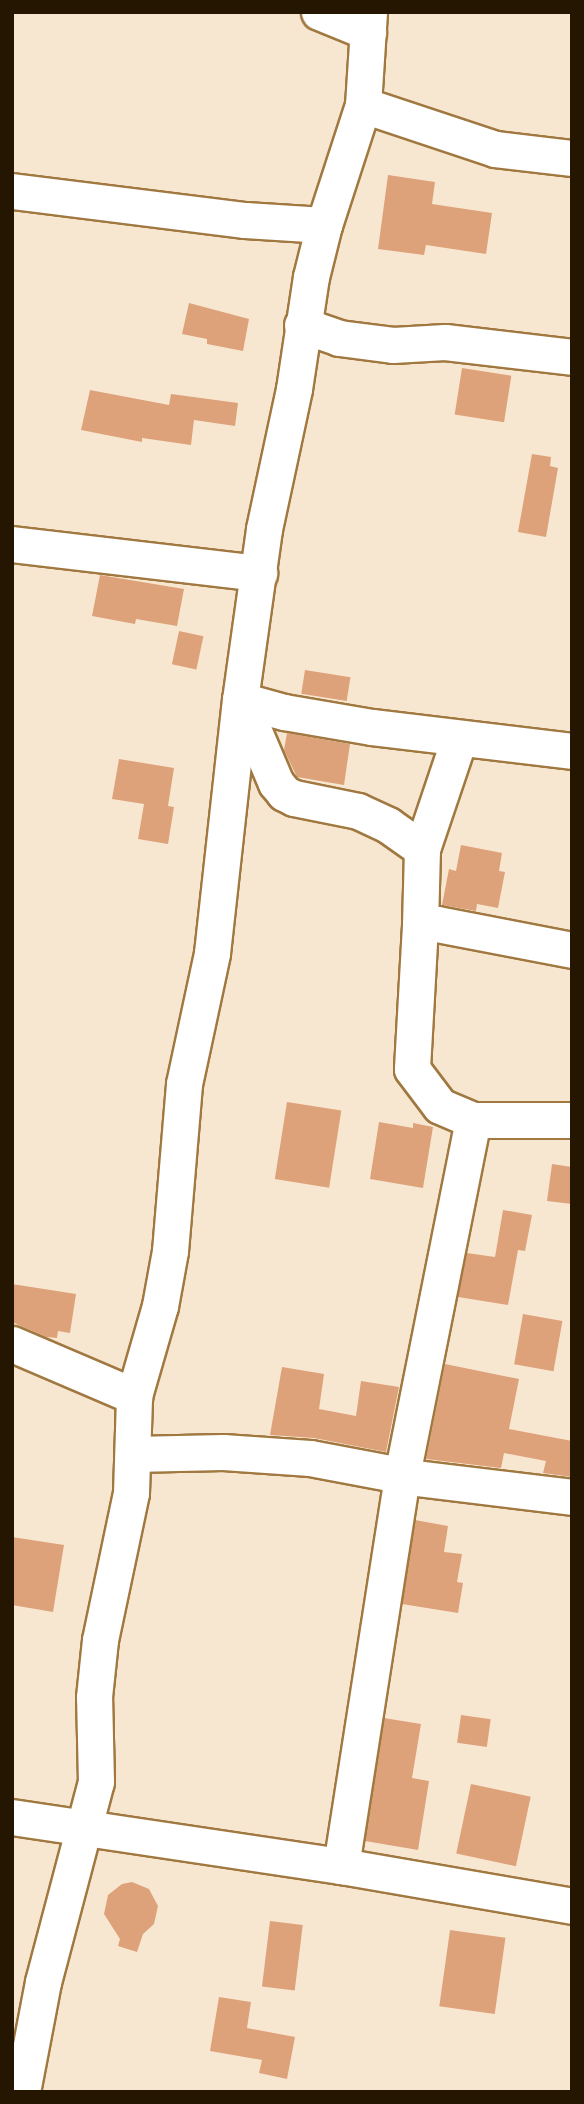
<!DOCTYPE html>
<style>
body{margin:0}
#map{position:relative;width:584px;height:2104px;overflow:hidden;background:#f8e7d0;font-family:Manrope,sans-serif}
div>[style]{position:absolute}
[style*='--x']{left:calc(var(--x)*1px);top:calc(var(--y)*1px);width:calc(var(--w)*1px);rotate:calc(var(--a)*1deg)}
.building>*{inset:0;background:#dea27b;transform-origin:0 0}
.roads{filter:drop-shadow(2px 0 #a07840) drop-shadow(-2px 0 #a07840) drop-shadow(0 2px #a07840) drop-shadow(0 -2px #a07840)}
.minor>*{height:35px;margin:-17.5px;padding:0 17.5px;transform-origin:17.5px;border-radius:17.5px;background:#fff}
span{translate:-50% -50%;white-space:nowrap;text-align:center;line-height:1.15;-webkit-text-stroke:5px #fef5ea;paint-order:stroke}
.frame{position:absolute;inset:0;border:14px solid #251601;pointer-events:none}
</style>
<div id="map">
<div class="building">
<i style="clip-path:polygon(388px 175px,435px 182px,432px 204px,492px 213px,486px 254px,426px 245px,424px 255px,378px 249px)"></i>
<i style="clip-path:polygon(189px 303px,249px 319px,243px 351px,207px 344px,207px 339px,182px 334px)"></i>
<i style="left:462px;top:368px;width:50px;height:47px;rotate:9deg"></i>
<i style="clip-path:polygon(90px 390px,169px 405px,171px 394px,238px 403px,235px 426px,194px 420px,191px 445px,142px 438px,142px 442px,81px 430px)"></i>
<i style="clip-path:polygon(532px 454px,551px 457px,550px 466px,558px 468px,546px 537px,518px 532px)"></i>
<i style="clip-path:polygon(100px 575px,184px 589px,177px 626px,136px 619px,135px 624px,92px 616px)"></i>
<i style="left:179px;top:631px;width:25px;height:34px;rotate:12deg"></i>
<i style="left:305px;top:670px;width:46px;height:24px;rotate:9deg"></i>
<i style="clip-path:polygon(287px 733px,350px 744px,344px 785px,297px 777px,284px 750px)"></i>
<i style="clip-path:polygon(119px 759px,174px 768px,168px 806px,174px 807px,168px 844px,138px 839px,144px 804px,112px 799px)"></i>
<i style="clip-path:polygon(461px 845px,502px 853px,499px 871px,505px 872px,498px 908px,477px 904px,476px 911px,442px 905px,449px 869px,456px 871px)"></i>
<i style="left:287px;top:1102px;width:55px;height:78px;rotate:9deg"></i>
<i style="clip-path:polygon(379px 1122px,413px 1128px,413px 1123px,433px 1127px,423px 1188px,370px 1179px)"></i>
<i style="clip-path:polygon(552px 1164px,572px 1167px,572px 1204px,547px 1201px)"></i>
<i style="clip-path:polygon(503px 1210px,532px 1215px,525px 1251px,518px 1250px,508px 1305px,458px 1297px,467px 1253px,495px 1257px)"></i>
<i style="clip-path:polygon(12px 1284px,76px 1294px,70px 1333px,58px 1331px,57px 1338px,46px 1337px,12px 1322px)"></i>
<i style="left:523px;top:1314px;width:40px;height:51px;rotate:10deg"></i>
<i style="clip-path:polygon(445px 1364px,519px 1379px,509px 1429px,572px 1441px,572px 1477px,543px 1473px,546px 1461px,504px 1453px,501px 1468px,426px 1459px)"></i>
<i style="clip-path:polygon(282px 1367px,324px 1374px,319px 1409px,356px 1416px,361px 1381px,399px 1387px,386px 1452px,314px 1438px,270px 1435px)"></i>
<i style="clip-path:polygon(415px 1520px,448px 1526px,444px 1552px,462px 1554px,457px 1582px,463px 1583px,458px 1613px,402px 1604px)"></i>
<i style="clip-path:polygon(12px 1537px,64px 1545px,53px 1612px,12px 1605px)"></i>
<i style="left:461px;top:1715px;width:30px;height:28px;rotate:8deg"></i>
<i style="clip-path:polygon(384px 1718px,421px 1724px,412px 1778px,429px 1781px,418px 1850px,365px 1841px)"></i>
<i style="left:471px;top:1784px;width:61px;height:71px;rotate:12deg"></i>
<i style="clip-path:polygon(132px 1882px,149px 1889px,158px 1906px,154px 1924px,143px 1934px,137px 1952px,118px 1946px,120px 1939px,104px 1914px,108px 1895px,122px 1884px)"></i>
<i style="left:270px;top:1921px;width:33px;height:66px;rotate:7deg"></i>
<i style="left:450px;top:1930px;width:56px;height:77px;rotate:8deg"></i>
<i style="clip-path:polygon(219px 1997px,251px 2002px,247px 2028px,295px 2037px,287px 2079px,259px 2073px,262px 2060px,210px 2051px)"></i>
</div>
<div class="roads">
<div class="minor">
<i style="--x:319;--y:12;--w:53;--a:22.2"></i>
<i style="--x:363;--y:105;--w:139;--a:18.4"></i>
<i style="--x:495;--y:149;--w:78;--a:6.7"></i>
<i style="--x:12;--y:191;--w:235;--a:7.1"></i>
<i style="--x:245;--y:220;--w:79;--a:3.6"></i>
<i style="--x:302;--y:325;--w:39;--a:19"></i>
<i style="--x:339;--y:338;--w:54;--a:7.4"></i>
<i style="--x:393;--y:345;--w:52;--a:-3.3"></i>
<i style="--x:445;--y:342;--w:128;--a:6.7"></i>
<i style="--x:12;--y:544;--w:249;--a:6.7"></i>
<i style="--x:240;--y:700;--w:46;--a:15.3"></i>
<i style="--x:284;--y:712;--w:89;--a:9.7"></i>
<i style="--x:372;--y:727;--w:201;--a:6.8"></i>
<i style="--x:242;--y:703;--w:87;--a:67"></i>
<i style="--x:276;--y:783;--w:13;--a:51"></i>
<i style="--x:284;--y:793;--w:11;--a:27"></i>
<i style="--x:294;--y:798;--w:65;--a:11.5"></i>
<i style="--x:358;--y:811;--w:33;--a:25"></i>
<i style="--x:388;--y:825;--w:42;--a:35.2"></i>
<i style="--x:422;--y:849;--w:76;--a:91.5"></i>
<i style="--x:420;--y:925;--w:17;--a:-3"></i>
<i style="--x:437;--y:924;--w:137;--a:10.9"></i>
<i style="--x:422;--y:849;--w:116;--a:-71.4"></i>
<i style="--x:420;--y:925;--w:144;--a:93.2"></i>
<i style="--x:412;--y:1069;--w:46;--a:52.9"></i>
<i style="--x:440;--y:1106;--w:36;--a:23"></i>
<i style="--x:12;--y:1344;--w:133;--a:23.1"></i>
<i style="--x:133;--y:1454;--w:90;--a:-1.3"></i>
<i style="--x:223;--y:1452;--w:87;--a:3.9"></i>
<i style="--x:310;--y:1458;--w:108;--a:10.7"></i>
<i style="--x:416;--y:1478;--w:157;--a:6.9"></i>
<i style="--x:12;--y:1817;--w:333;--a:8.5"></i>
<i style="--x:341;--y:1866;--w:234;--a:9.8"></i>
<i style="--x:341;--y:1866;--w:396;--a:-81.1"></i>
<i style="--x:402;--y:1475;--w:362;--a:-78.7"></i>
<i style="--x:473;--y:1120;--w:99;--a:0"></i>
<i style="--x:22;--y:2092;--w:112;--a:-79.2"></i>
<i style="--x:43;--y:1982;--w:207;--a:-75.2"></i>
<i style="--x:96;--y:1782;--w:85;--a:-91.3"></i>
<i style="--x:94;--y:1697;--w:57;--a:-84"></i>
<i style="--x:100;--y:1640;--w:150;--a:-78.1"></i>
<i style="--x:131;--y:1493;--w:97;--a:-88.2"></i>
<i style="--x:134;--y:1396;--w:94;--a:-73.9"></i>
<i style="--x:160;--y:1306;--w:56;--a:-79.7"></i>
<i style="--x:170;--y:1251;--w:168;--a:-85.2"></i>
<i style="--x:184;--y:1084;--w:134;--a:-77.9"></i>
<i style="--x:212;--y:953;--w:255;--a:-83.7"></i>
<i style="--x:240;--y:700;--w:173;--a:-82"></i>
<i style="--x:264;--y:529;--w:143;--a:-77.9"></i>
<i style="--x:294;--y:389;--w:113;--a:-81.4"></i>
<i style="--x:311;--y:277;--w:54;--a:-76"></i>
<i style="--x:324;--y:225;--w:126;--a:-72"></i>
<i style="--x:363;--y:105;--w:93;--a:-86.3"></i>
</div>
</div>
<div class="frame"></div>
</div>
